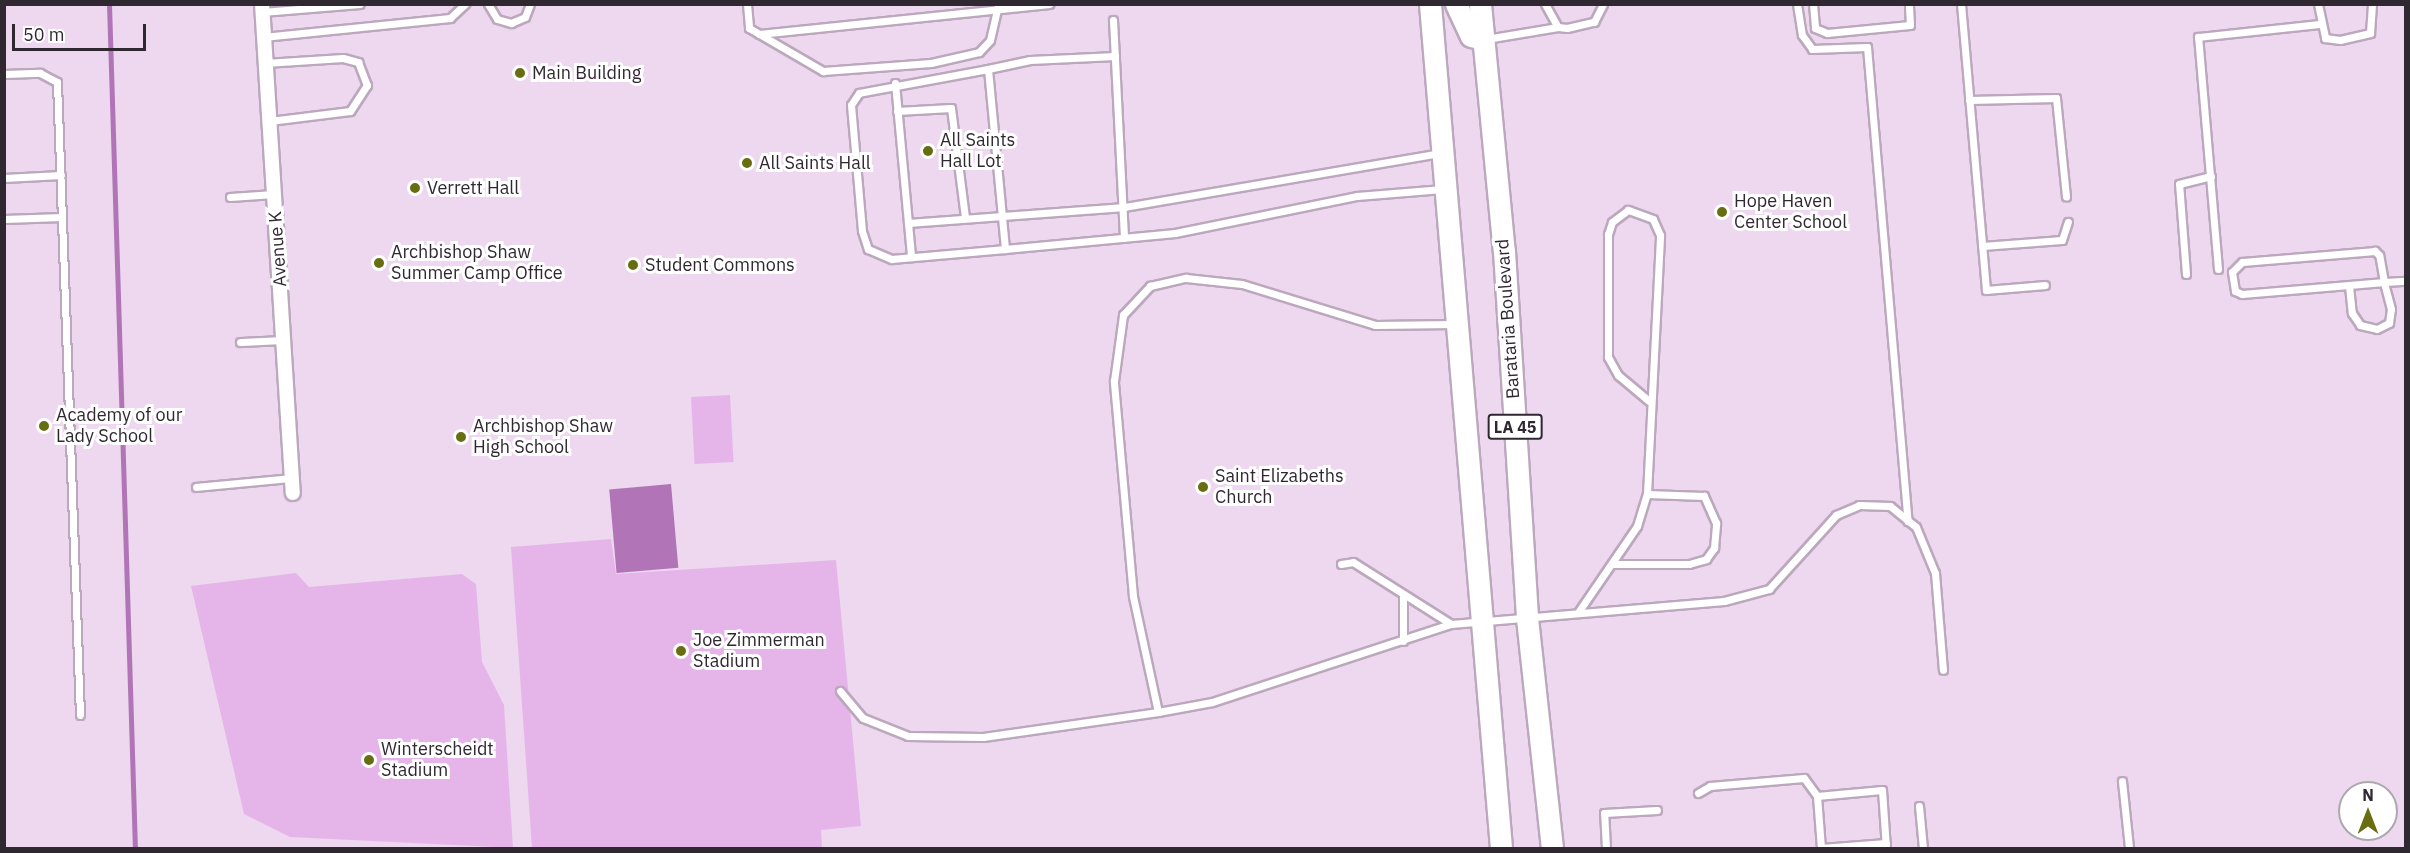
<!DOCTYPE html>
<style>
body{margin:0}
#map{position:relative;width:2410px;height:853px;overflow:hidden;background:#edd8ef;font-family:"IBM Plex Sans",sans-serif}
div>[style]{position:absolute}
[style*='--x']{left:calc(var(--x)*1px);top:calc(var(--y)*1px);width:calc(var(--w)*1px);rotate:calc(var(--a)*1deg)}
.green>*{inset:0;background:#e5b5ea;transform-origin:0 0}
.water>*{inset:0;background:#b074b7;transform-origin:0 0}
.stream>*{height:5px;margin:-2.5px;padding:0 2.5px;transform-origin:2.5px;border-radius:2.5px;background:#b074b7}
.roads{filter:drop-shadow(2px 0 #bca8bd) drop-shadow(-2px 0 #bca8bd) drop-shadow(0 2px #bca8bd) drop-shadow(0 -2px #bca8bd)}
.service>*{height:7px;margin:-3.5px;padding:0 3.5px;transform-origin:3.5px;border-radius:3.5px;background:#fff}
.minor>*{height:14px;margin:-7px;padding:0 7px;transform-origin:7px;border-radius:7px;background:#fff}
.primary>*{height:21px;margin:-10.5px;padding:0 10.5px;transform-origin:10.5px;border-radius:10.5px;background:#fff}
.dots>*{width:16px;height:16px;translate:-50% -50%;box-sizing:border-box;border:3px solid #fff;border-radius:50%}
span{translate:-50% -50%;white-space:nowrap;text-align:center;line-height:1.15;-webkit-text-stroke:6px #fff;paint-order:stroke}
.shield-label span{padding:2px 4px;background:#fff;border:2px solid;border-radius:4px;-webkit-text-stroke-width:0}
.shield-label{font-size:16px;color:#302831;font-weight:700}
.poi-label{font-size:18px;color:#302831}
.left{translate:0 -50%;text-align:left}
.street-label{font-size:18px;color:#302831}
.frame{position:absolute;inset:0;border:6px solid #302831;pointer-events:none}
.north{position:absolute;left:2338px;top:781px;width:60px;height:60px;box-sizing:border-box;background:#fff;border:2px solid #aca9ad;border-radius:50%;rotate:0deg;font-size:16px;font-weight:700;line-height:24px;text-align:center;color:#302831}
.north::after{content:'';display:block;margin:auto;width:21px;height:27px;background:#686d12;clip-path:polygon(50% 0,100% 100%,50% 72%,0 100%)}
.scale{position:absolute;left:12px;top:24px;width:134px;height:27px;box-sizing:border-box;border:3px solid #302831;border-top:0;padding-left:8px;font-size:18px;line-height:21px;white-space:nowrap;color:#302831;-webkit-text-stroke:4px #fff;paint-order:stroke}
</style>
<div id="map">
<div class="green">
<i style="left:730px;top:395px;width:67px;height:39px;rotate:87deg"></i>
<i style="clip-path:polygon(611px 539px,616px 574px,836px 560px,861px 826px,821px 830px,822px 848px,532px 848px,511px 547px)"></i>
<i style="clip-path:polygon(296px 573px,309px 587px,462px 574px,476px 584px,482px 662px,504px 705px,513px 848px,290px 837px,244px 814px,191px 586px)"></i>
</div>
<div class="water">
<i style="left:671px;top:484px;width:84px;height:62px;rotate:85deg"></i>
</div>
<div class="stream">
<i style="--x:109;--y:4;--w:844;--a:88.24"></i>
</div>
<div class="roads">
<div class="service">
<i style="--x:488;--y:4;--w:17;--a:59"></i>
<i style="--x:497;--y:19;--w:15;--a:16"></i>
<i style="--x:511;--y:23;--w:15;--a:-23"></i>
<i style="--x:525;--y:17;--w:14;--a:-69"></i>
<i style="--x:747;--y:4;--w:24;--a:85"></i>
<i style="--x:749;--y:28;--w:86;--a:30.2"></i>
<i style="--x:823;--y:71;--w:108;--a:-4.2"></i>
<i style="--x:931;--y:63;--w:49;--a:-12.9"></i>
<i style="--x:979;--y:52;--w:16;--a:-47"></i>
<i style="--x:990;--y:40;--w:37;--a:-77"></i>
<i style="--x:1545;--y:4;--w:26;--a:61"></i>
<i style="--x:1558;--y:27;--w:9;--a:6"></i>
<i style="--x:1567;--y:28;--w:28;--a:-13"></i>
<i style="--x:1594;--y:22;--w:20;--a:-63"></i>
<i style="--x:1797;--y:4;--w:31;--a:81"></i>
<i style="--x:1802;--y:35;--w:17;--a:54"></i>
<i style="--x:1812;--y:49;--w:55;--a:-2.1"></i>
<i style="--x:1867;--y:47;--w:476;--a:85.1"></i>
<i style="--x:1813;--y:4;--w:24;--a:85"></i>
<i style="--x:1815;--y:28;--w:13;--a:23"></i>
<i style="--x:1827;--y:33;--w:83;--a:-5.5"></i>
<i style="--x:1910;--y:25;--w:21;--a:-93"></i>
<i style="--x:1961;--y:4;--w:287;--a:85"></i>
<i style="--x:1986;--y:290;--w:59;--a:-4.8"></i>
<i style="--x:2318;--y:4;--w:35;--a:78"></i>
<i style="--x:2325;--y:38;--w:15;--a:8"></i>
<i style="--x:2340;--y:40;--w:31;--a:-13"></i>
<i style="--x:2370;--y:33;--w:29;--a:-86"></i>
<i style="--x:262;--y:12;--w:98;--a:-4.7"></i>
<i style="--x:1113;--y:20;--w:218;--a:87.1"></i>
<i style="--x:759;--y:34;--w:292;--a:-5.9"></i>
<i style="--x:263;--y:37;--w:188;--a:-5.8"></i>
<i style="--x:450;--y:18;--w:21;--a:-43"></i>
<i style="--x:1486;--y:39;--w:73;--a:-9.5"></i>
<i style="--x:1115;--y:56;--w:85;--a:177.3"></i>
<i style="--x:1030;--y:60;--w:43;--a:167.9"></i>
<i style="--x:988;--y:69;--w:181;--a:84.6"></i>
<i style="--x:1005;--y:249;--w:171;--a:-5.4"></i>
<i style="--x:1175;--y:233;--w:186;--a:-11.5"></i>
<i style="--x:1357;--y:196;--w:86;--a:-4.7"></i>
<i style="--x:265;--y:63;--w:78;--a:-3.7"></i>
<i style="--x:343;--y:58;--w:16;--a:15"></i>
<i style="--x:358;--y:62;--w:25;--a:69"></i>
<i style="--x:367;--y:85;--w:31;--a:123"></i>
<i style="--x:350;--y:111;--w:81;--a:172.9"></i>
<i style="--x:988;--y:69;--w:131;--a:169.5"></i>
<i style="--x:859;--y:93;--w:14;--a:124"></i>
<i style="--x:851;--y:105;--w:126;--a:85"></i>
<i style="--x:862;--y:231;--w:19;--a:72"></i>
<i style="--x:868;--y:249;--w:26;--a:23"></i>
<i style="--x:892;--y:259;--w:113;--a:-5.1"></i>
<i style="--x:4;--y:74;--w:36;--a:-2"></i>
<i style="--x:40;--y:73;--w:19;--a:28"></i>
<i style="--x:57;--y:82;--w:633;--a:87.92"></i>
<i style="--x:895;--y:83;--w:175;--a:84.7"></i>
<i style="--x:1969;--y:100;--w:87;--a:-1.3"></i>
<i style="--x:2056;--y:98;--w:99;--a:84.2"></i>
<i style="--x:897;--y:111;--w:54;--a:-3.2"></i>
<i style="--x:951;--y:108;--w:111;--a:82.7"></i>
<i style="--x:4;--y:178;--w:57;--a:-3"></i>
<i style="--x:230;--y:197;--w:44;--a:-3.9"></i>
<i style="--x:4;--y:219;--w:58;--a:-2"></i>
<i style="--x:908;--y:223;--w:217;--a:-4.2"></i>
<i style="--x:1124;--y:207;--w:321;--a:-9.7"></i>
<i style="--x:1982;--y:246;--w:80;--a:-4.3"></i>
<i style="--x:2062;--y:240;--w:19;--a:-72"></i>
<i style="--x:2218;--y:269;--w:233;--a:-94.9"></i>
<i style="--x:2198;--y:37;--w:123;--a:-6.1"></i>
<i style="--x:2186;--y:274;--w:90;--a:-94.4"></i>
<i style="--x:2179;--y:184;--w:33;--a:-14"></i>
<i style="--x:2349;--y:286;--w:27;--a:84"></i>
<i style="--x:2352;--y:313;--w:14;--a:56"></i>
<i style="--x:2360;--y:325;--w:17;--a:13"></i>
<i style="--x:2377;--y:329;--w:13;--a:-27"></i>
<i style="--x:2389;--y:323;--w:14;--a:-82"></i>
<i style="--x:2391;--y:309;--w:28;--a:-105"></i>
<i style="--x:2384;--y:282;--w:27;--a:-100"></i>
<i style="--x:2379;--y:255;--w:6;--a:-135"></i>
<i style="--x:2375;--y:251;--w:133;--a:175.3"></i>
<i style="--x:2242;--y:262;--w:14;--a:135"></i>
<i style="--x:2232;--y:272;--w:19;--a:81"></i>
<i style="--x:2235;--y:291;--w:8;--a:23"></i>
<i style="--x:2242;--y:294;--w:143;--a:-4.8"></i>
<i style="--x:2384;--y:282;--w:22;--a:-3"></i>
<i style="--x:240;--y:342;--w:44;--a:-2.6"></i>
<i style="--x:196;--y:487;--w:96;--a:-5.4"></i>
<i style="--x:1341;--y:564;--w:12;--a:-9"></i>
<i style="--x:1353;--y:562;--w:116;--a:32.3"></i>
<i style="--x:1613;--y:564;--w:76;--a:0"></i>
<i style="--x:1689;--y:564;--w:18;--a:-16"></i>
<i style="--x:1706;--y:559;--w:14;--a:-54"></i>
<i style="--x:1714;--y:548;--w:25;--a:-85"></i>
<i style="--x:1716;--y:523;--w:30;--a:-114"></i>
<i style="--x:1704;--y:496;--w:57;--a:-178"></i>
<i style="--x:1403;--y:597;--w:44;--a:90"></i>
<i style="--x:1579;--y:611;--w:103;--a:-55.7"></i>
<i style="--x:1637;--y:526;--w:34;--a:-73"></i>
<i style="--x:1647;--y:494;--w:259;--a:-87.1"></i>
<i style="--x:1660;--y:235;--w:17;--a:-114"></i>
<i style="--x:1653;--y:219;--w:27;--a:-160"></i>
<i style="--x:1628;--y:210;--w:20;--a:143"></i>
<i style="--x:1612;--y:222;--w:13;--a:108"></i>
<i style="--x:1608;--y:234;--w:123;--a:90"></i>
<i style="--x:1608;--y:357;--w:21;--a:61"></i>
<i style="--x:1618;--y:375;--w:40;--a:40"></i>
<i style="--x:840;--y:691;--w:35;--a:50"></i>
<i style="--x:863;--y:718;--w:48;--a:21.8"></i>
<i style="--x:908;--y:736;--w:75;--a:0.8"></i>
<i style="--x:983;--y:737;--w:177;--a:-8.1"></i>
<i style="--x:1158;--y:712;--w:55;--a:-10.5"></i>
<i style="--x:1212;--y:702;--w:251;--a:-18.1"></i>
<i style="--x:1451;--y:624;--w:274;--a:-4.8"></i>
<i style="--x:1724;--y:601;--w:47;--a:-14.9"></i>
<i style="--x:1769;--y:589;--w:100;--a:-47.8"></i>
<i style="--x:1836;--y:515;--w:25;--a:-23"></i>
<i style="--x:1859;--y:505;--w:31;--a:2"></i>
<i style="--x:1890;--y:506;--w:33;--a:39"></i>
<i style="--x:1916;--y:527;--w:50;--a:67.6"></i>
<i style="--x:1935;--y:573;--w:97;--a:85.3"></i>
<i style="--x:1158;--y:712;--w:119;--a:-102.2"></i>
<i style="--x:1133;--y:596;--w:216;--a:-95.1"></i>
<i style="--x:1114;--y:381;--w:67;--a:-82.2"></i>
<i style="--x:1123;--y:315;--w:40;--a:-47"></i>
<i style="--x:1150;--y:286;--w:37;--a:-13"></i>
<i style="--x:1186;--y:278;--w:56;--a:6.1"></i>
<i style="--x:1242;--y:284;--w:139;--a:17.1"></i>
<i style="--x:1375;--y:325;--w:79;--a:-0.7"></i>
<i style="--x:2122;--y:781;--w:67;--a:84"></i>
<i style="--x:1698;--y:793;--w:14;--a:-30"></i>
<i style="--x:1710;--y:786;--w:94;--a:-4.9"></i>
<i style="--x:1804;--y:778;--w:22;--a:54"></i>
<i style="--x:1919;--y:806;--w:42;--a:84.6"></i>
<i style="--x:1606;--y:848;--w:35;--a:-93"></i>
<i style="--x:1604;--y:813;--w:53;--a:-3.2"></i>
<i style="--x:1821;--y:848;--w:52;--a:-94.4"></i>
<i style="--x:1817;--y:796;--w:65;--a:-5.3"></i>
<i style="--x:1882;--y:790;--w:58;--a:86.1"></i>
<i style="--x:1821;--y:848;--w:65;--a:-4.4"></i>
</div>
<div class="minor">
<i style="--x:262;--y:4;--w:490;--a:86.4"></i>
</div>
<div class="primary">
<i style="--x:1430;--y:4;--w:847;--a:85.19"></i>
<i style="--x:1456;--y:4;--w:35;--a:65"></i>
<i style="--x:1471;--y:36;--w:13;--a:13"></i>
<i style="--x:1480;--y:4;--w:248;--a:84.5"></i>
<i style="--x:1504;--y:251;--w:368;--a:86.4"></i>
<i style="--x:1527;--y:618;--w:231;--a:83.8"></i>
</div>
</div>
<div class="dots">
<i style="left:520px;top:73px;background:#686d12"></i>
<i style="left:928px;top:151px;background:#686d12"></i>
<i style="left:747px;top:163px;background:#686d12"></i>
<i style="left:415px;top:188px;background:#686d12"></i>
<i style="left:1722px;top:212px;background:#686d12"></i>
<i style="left:379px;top:263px;background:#686d12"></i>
<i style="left:633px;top:265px;background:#686d12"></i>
<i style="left:44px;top:426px;background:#686d12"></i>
<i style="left:461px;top:437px;background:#686d12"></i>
<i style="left:1203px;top:487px;background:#686d12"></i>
<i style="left:681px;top:651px;background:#686d12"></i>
<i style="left:369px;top:760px;background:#686d12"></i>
</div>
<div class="shield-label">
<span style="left:1515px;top:427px">LA 45</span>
</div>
<div class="poi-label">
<span class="left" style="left:532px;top:73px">Main Building</span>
<span class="left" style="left:940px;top:151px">All Saints<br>Hall Lot</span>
<span class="left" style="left:759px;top:163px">All Saints Hall</span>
<span class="left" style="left:427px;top:188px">Verrett Hall</span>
<span class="left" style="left:1734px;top:212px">Hope Haven<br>Center School</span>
<span class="left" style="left:391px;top:263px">Archbishop Shaw<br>Summer Camp Office</span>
<span class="left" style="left:645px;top:265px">Student Commons</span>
<span class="left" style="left:56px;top:426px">Academy of our<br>Lady School</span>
<span class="left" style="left:473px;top:437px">Archbishop Shaw<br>High School</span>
<span class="left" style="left:1215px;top:487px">Saint Elizabeths<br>Church</span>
<span class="left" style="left:693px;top:651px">Joe Zimmerman<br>Stadium</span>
<span class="left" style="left:381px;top:760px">Winterscheidt<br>Stadium</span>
</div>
<div class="street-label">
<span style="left:278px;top:249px;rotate:-94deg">Avenue K</span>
<span style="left:1508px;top:319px;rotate:-94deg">Barataria Boulevard</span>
</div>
<div class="frame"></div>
<div class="north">N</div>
<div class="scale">50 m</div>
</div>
